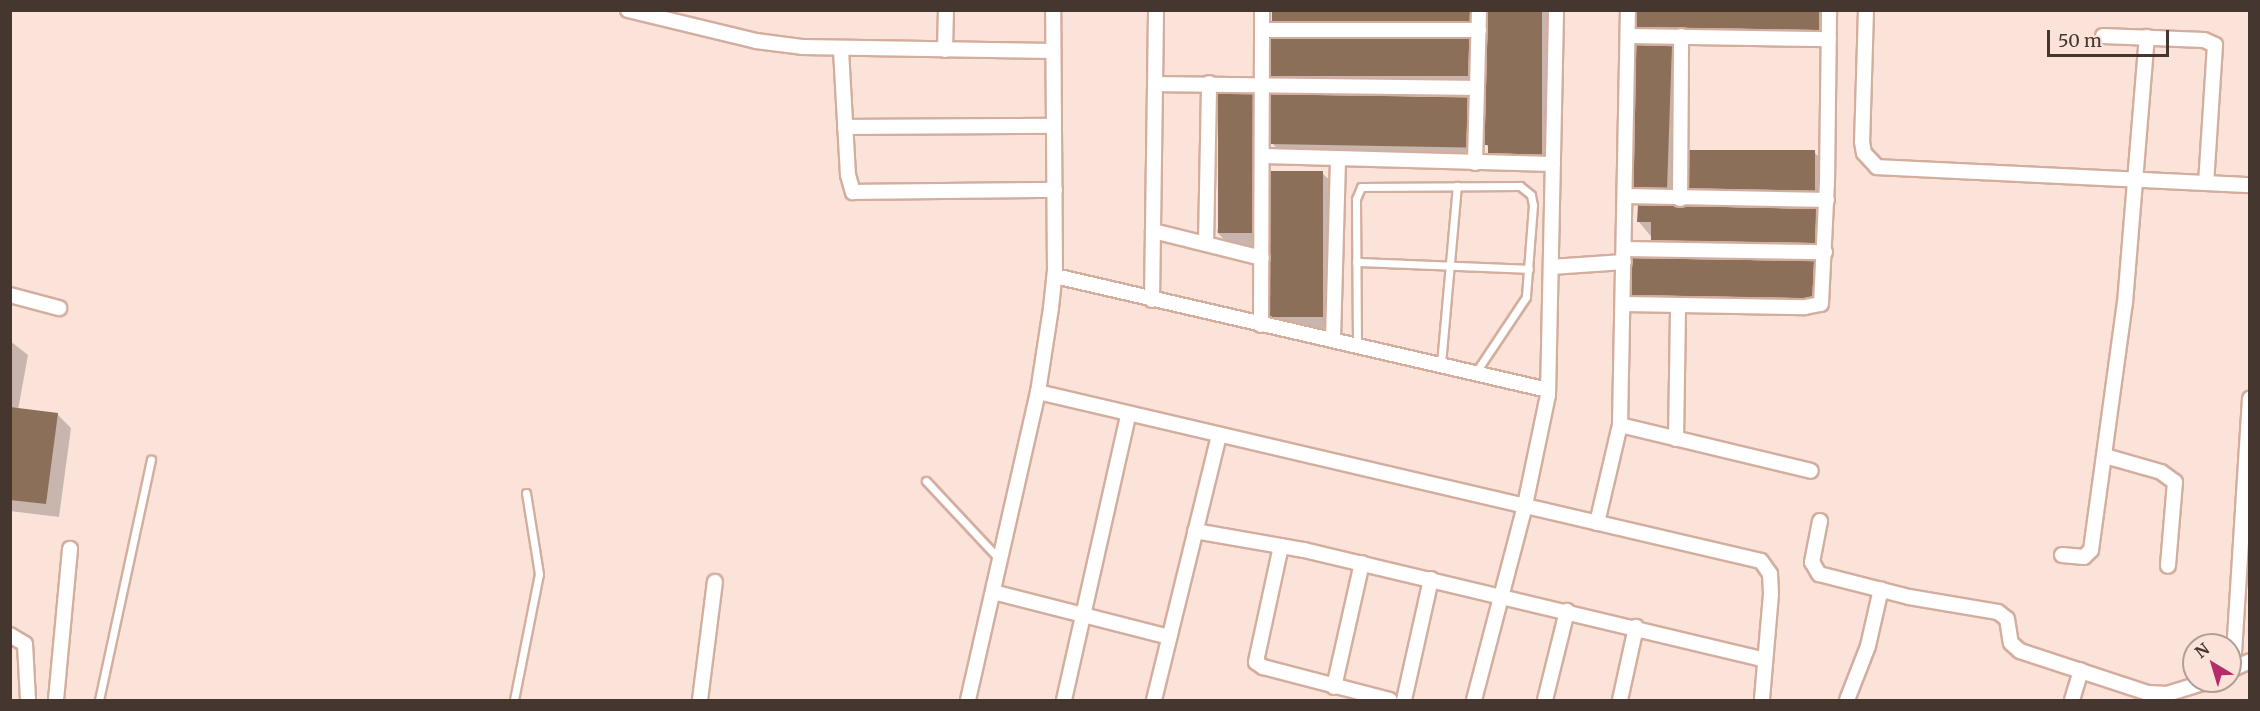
<!DOCTYPE html>
<style>
body{margin:0}
#map{position:relative;width:2260px;height:711px;overflow:hidden;background:#fbe3da;font-family:Merriweather,serif}
div>[style]{position:absolute}
[style*='--x']{left:calc(var(--x)*1px);top:calc(var(--y)*1px);width:calc(var(--w)*1px);rotate:calc(var(--a)*1deg)}
.shadow>*{inset:0;background:#0003}
.building>*{inset:0;background:#8b6f59;transform-origin:0 0}
.roads{filter:drop-shadow(2px 0 #d3ae9f) drop-shadow(-2px 0 #d3ae9f) drop-shadow(0 2px #d3ae9f) drop-shadow(0 -2px #d3ae9f)}
.service>*{height:7px;margin:-3.5px;padding:0 3.5px;transform-origin:3.5px;border-radius:3.5px;background:#fff}
.minor>*{height:14px;margin:-7px;padding:0 7px;transform-origin:7px;border-radius:7px;background:#fff}
span{translate:-50% -50%;white-space:nowrap;text-align:center;line-height:1.15;-webkit-text-stroke:6px #fbe3da;paint-order:stroke}
.frame{position:absolute;inset:0;border:12px solid #453630;pointer-events:none}
.north{position:absolute;left:2182px;top:633px;width:60px;height:60px;box-sizing:border-box;background:#fbe3da;border:2px solid #b29e96;border-radius:50%;rotate:322deg;font-size:16px;font-weight:700;line-height:24px;text-align:center;color:#453630}
.north::after{content:'';display:block;margin:auto;width:21px;height:27px;background:#b52c6a;clip-path:polygon(50% 0,100% 100%,50% 72%,0 100%)}
.scale{position:absolute;left:2047px;top:30px;width:122px;height:27px;box-sizing:border-box;border:3px solid #453630;border-top:0;padding-left:8px;font-size:18px;line-height:21px;white-space:nowrap;color:#453630;-webkit-text-stroke:4px #fbe3da;paint-order:stroke}
</style>
<div id="map">
<div class="shadow">
<i style="clip-path:polygon(1274px 10px,1556px 10px,1555px 167px,1503px 166px,1486px 144px,1489px 17px,1485px 18px,1483px 34px,1287px 34px,1273px 20px)"></i>
<i style="clip-path:polygon(1638px 10px,1832px 10px,1832px 43px,1652px 40px,1638px 27px)"></i>
<i style="clip-path:polygon(1469px 40px,1482px 54px,1481px 92px,1286px 89px,1272px 76px)"></i>
<i style="clip-path:polygon(1671px 47px,1685px 60px,1684px 201px,1648px 200px,1635px 187px)"></i>
<i style="clip-path:polygon(1252px 96px,1265px 109px,1265px 254px,1230px 246px,1217px 232px)"></i>
<i style="clip-path:polygon(1467px 98px,1480px 112px,1479px 158px,1285px 157px,1272px 143px)"></i>
<i style="clip-path:polygon(1814px 152px,1827px 165px,1827px 203px,1704px 201px,1691px 188px)"></i>
<i style="clip-path:polygon(1322px 173px,1336px 186px,1336px 330px,1286px 329px,1273px 316px)"></i>
<i style="clip-path:polygon(1815px 210px,1828px 224px,1828px 256px,1665px 253px,1639px 222px)"></i>
<i style="clip-path:polygon(1814px 262px,1827px 276px,1825px 309px,1646px 308px,1633px 294px)"></i>
<i style="clip-path:polygon(10px 341px,28px 355px,18px 410px,57px 414px,71px 428px,59px 517px,10px 511px)"></i>
</div>
<div class="building">
<i style="left:1272px;top:10px;width:198px;height:11px"></i>
<i style="clip-path:polygon(1488px 10px,1542px 10px,1542px 155px,1488px 153px,1488px 145px,1484px 145px)"></i>
<i style="clip-path:polygon(1637px 10px,1819px 10px,1819px 30px,1637px 27px)"></i>
<i style="left:1271px;top:39px;width:198px;height:37px"></i>
<i style="left:1636px;top:45px;width:36px;height:142px;rotate:2deg"></i>
<i style="left:1218px;top:94px;width:35px;height:139px"></i>
<i style="left:1271px;top:94px;width:197px;height:50px;rotate:1deg"></i>
<i style="left:1815px;top:150px;width:41px;height:126px;rotate:90deg"></i>
<i style="left:1323px;top:171px;width:146px;height:53px;rotate:90deg"></i>
<i style="clip-path:polygon(1638px 205px,1816px 209px,1815px 243px,1651px 240px,1651px 222px,1637px 222px)"></i>
<i style="left:1632px;top:258px;width:182px;height:37px;rotate:1deg"></i>
<i style="clip-path:polygon(10px 407px,58px 413px,46px 504px,10px 500px)"></i>
</div>
<div class="roads">
<div class="service">
<i style="--x:1356;--y:262;--w:173;--a:2.3"></i>
<i style="--x:1357;--y:344;--w:145;--a:-90.4"></i>
<i style="--x:1356;--y:199;--w:13;--a:-67"></i>
<i style="--x:1361;--y:187;--w:159;--a:-0.4"></i>
<i style="--x:1520;--y:186;--w:14;--a:39"></i>
<i style="--x:1531;--y:195;--w:10;--a:79"></i>
<i style="--x:1533;--y:205;--w:92;--a:94.4"></i>
<i style="--x:1526;--y:297;--w:90;--a:123.7"></i>
<i style="--x:1441;--y:364;--w:179;--a:-84.9"></i>
<i style="--x:926;--y:481;--w:108;--a:46.9"></i>
<i style="--x:99;--y:700;--w:246;--a:-77.8"></i>
<i style="--x:514;--y:700;--w:128;--a:-78.8"></i>
<i style="--x:539;--y:574;--w:82;--a:-99.1"></i>
</div>
<div class="minor">
<i style="--x:628;--y:10;--w:132;--a:13.6"></i>
<i style="--x:756;--y:41;--w:46;--a:7.4"></i>
<i style="--x:802;--y:47;--w:251;--a:0.9"></i>
<i style="--x:1866;--y:10;--w:132;--a:91.7"></i>
<i style="--x:1862;--y:142;--w:11;--a:80"></i>
<i style="--x:1864;--y:153;--w:19;--a:47"></i>
<i style="--x:1877;--y:167;--w:373;--a:2.8"></i>
<i style="--x:1263;--y:30;--w:216;--a:0"></i>
<i style="--x:1628;--y:36;--w:201;--a:0.9"></i>
<i style="--x:2103;--y:36;--w:101;--a:2.3"></i>
<i style="--x:2204;--y:40;--w:12;--a:24"></i>
<i style="--x:2215;--y:45;--w:138;--a:93.7"></i>
<i style="--x:841;--y:50;--w:125;--a:86.8"></i>
<i style="--x:848;--y:175;--w:18;--a:74"></i>
<i style="--x:853;--y:192;--w:202;--a:-0.6"></i>
<i style="--x:945;--y:50;--w:40;--a:-88.6"></i>
<i style="--x:1155;--y:84;--w:322;--a:0.7"></i>
<i style="--x:845;--y:127;--w:209;--a:-0.3"></i>
<i style="--x:1264;--y:156;--w:289;--a:1.6"></i>
<i style="--x:1475;--y:163;--w:153;--a:-88.5"></i>
<i style="--x:1625;--y:196;--w:202;--a:1.1"></i>
<i style="--x:1680;--y:199;--w:163;--a:-89.6"></i>
<i style="--x:1153;--y:231;--w:112;--a:13.9"></i>
<i style="--x:1206;--y:244;--w:161;--a:-88.9"></i>
<i style="--x:1624;--y:249;--w:201;--a:0.9"></i>
<i style="--x:1551;--y:267;--w:73;--a:-3.9"></i>
<i style="--x:1055;--y:276;--w:506;--a:13.02"></i>
<i style="--x:10;--y:295;--w:51;--a:14.9"></i>
<i style="--x:1152;--y:300;--w:290;--a:-89.2"></i>
<i style="--x:1625;--y:304;--w:180;--a:1"></i>
<i style="--x:1805;--y:307;--w:16;--a:-11"></i>
<i style="--x:1821;--y:304;--w:121;--a:-87.2"></i>
<i style="--x:1827;--y:183;--w:173;--a:-89.3"></i>
<i style="--x:1261;--y:325;--w:315;--a:-89.8"></i>
<i style="--x:1333;--y:339;--w:180;--a:-88.4"></i>
<i style="--x:1038;--y:392;--w:742;--a:13.16"></i>
<i style="--x:1761;--y:561;--w:16;--a:55"></i>
<i style="--x:1770;--y:574;--w:20;--a:87"></i>
<i style="--x:1771;--y:594;--w:106;--a:94.9"></i>
<i style="--x:1620;--y:425;--w:415;--a:-88.9"></i>
<i style="--x:1676;--y:439;--w:134;--a:-89.1"></i>
<i style="--x:2105;--y:456;--w:58;--a:15.9"></i>
<i style="--x:2161;--y:472;--w:17;--a:36"></i>
<i style="--x:2175;--y:482;--w:84;--a:94.8"></i>
<i style="--x:1820;--y:521;--w:42;--a:101"></i>
<i style="--x:1812;--y:562;--w:14;--a:60"></i>
<i style="--x:1819;--y:574;--w:93;--a:14.3"></i>
<i style="--x:1909;--y:597;--w:90;--a:9.6"></i>
<i style="--x:1998;--y:612;--w:11;--a:38"></i>
<i style="--x:2007;--y:619;--w:24;--a:81"></i>
<i style="--x:2011;--y:643;--w:12;--a:42"></i>
<i style="--x:2020;--y:651;--w:135;--a:18.2"></i>
<i style="--x:2148;--y:693;--w:19;--a:3"></i>
<i style="--x:2167;--y:694;--w:44;--a:-17.2"></i>
<i style="--x:1597;--y:523;--w:101;--a:-76.8"></i>
<i style="--x:1620;--y:425;--w:196;--a:13.5"></i>
<i style="--x:1195;--y:531;--w:111;--a:9.9"></i>
<i style="--x:1304;--y:550;--w:474;--a:13.4"></i>
<i style="--x:1281;--y:546;--w:119;--a:102.2"></i>
<i style="--x:1256;--y:662;--w:9;--a:36"></i>
<i style="--x:1263;--y:667;--w:131;--a:14.6"></i>
<i style="--x:2062;--y:555;--w:22;--a:5"></i>
<i style="--x:2084;--y:557;--w:10;--a:-45"></i>
<i style="--x:2091;--y:550;--w:249;--a:-82.2"></i>
<i style="--x:2125;--y:303;--w:267;--a:-85.3"></i>
<i style="--x:993;--y:592;--w:182;--a:14.3"></i>
<i style="--x:10;--y:635;--w:17;--a:31"></i>
<i style="--x:25;--y:644;--w:56;--a:86.9"></i>
<i style="--x:2233;--y:669;--w:271;--a:-86.4"></i>
<i style="--x:2230;--y:670;--w:22;--a:-24"></i>
<i style="--x:1334;--y:687;--w:127;--a:-77.3"></i>
<i style="--x:56;--y:700;--w:152;--a:-84.7"></i>
<i style="--x:700;--y:700;--w:119;--a:-82.8"></i>
<i style="--x:968;--y:700;--w:316;--a:-77.2"></i>
<i style="--x:1038;--y:392;--w:85;--a:-81.2"></i>
<i style="--x:1051;--y:308;--w:36;--a:-84"></i>
<i style="--x:1055;--y:272;--w:262;--a:-90.4"></i>
<i style="--x:1064;--y:700;--w:292;--a:-77.3"></i>
<i style="--x:1154;--y:700;--w:273;--a:-76.2"></i>
<i style="--x:1404;--y:700;--w:124;--a:-77.4"></i>
<i style="--x:1474;--y:700;--w:202;--a:-75.3"></i>
<i style="--x:1525;--y:505;--w:112;--a:-78.2"></i>
<i style="--x:1548;--y:395;--w:385;--a:-88.8"></i>
<i style="--x:1545;--y:700;--w:92;--a:-76.1"></i>
<i style="--x:1620;--y:700;--w:75;--a:-77.6"></i>
<i style="--x:1847;--y:700;--w:58;--a:-68.7"></i>
<i style="--x:1868;--y:646;--w:58;--a:-77.2"></i>
<i style="--x:2072;--y:700;--w:31;--a:-73"></i>
</div>
</div>
<div class="frame"></div>
<div class="north">N</div>
<div class="scale">50 m</div>
</div>
